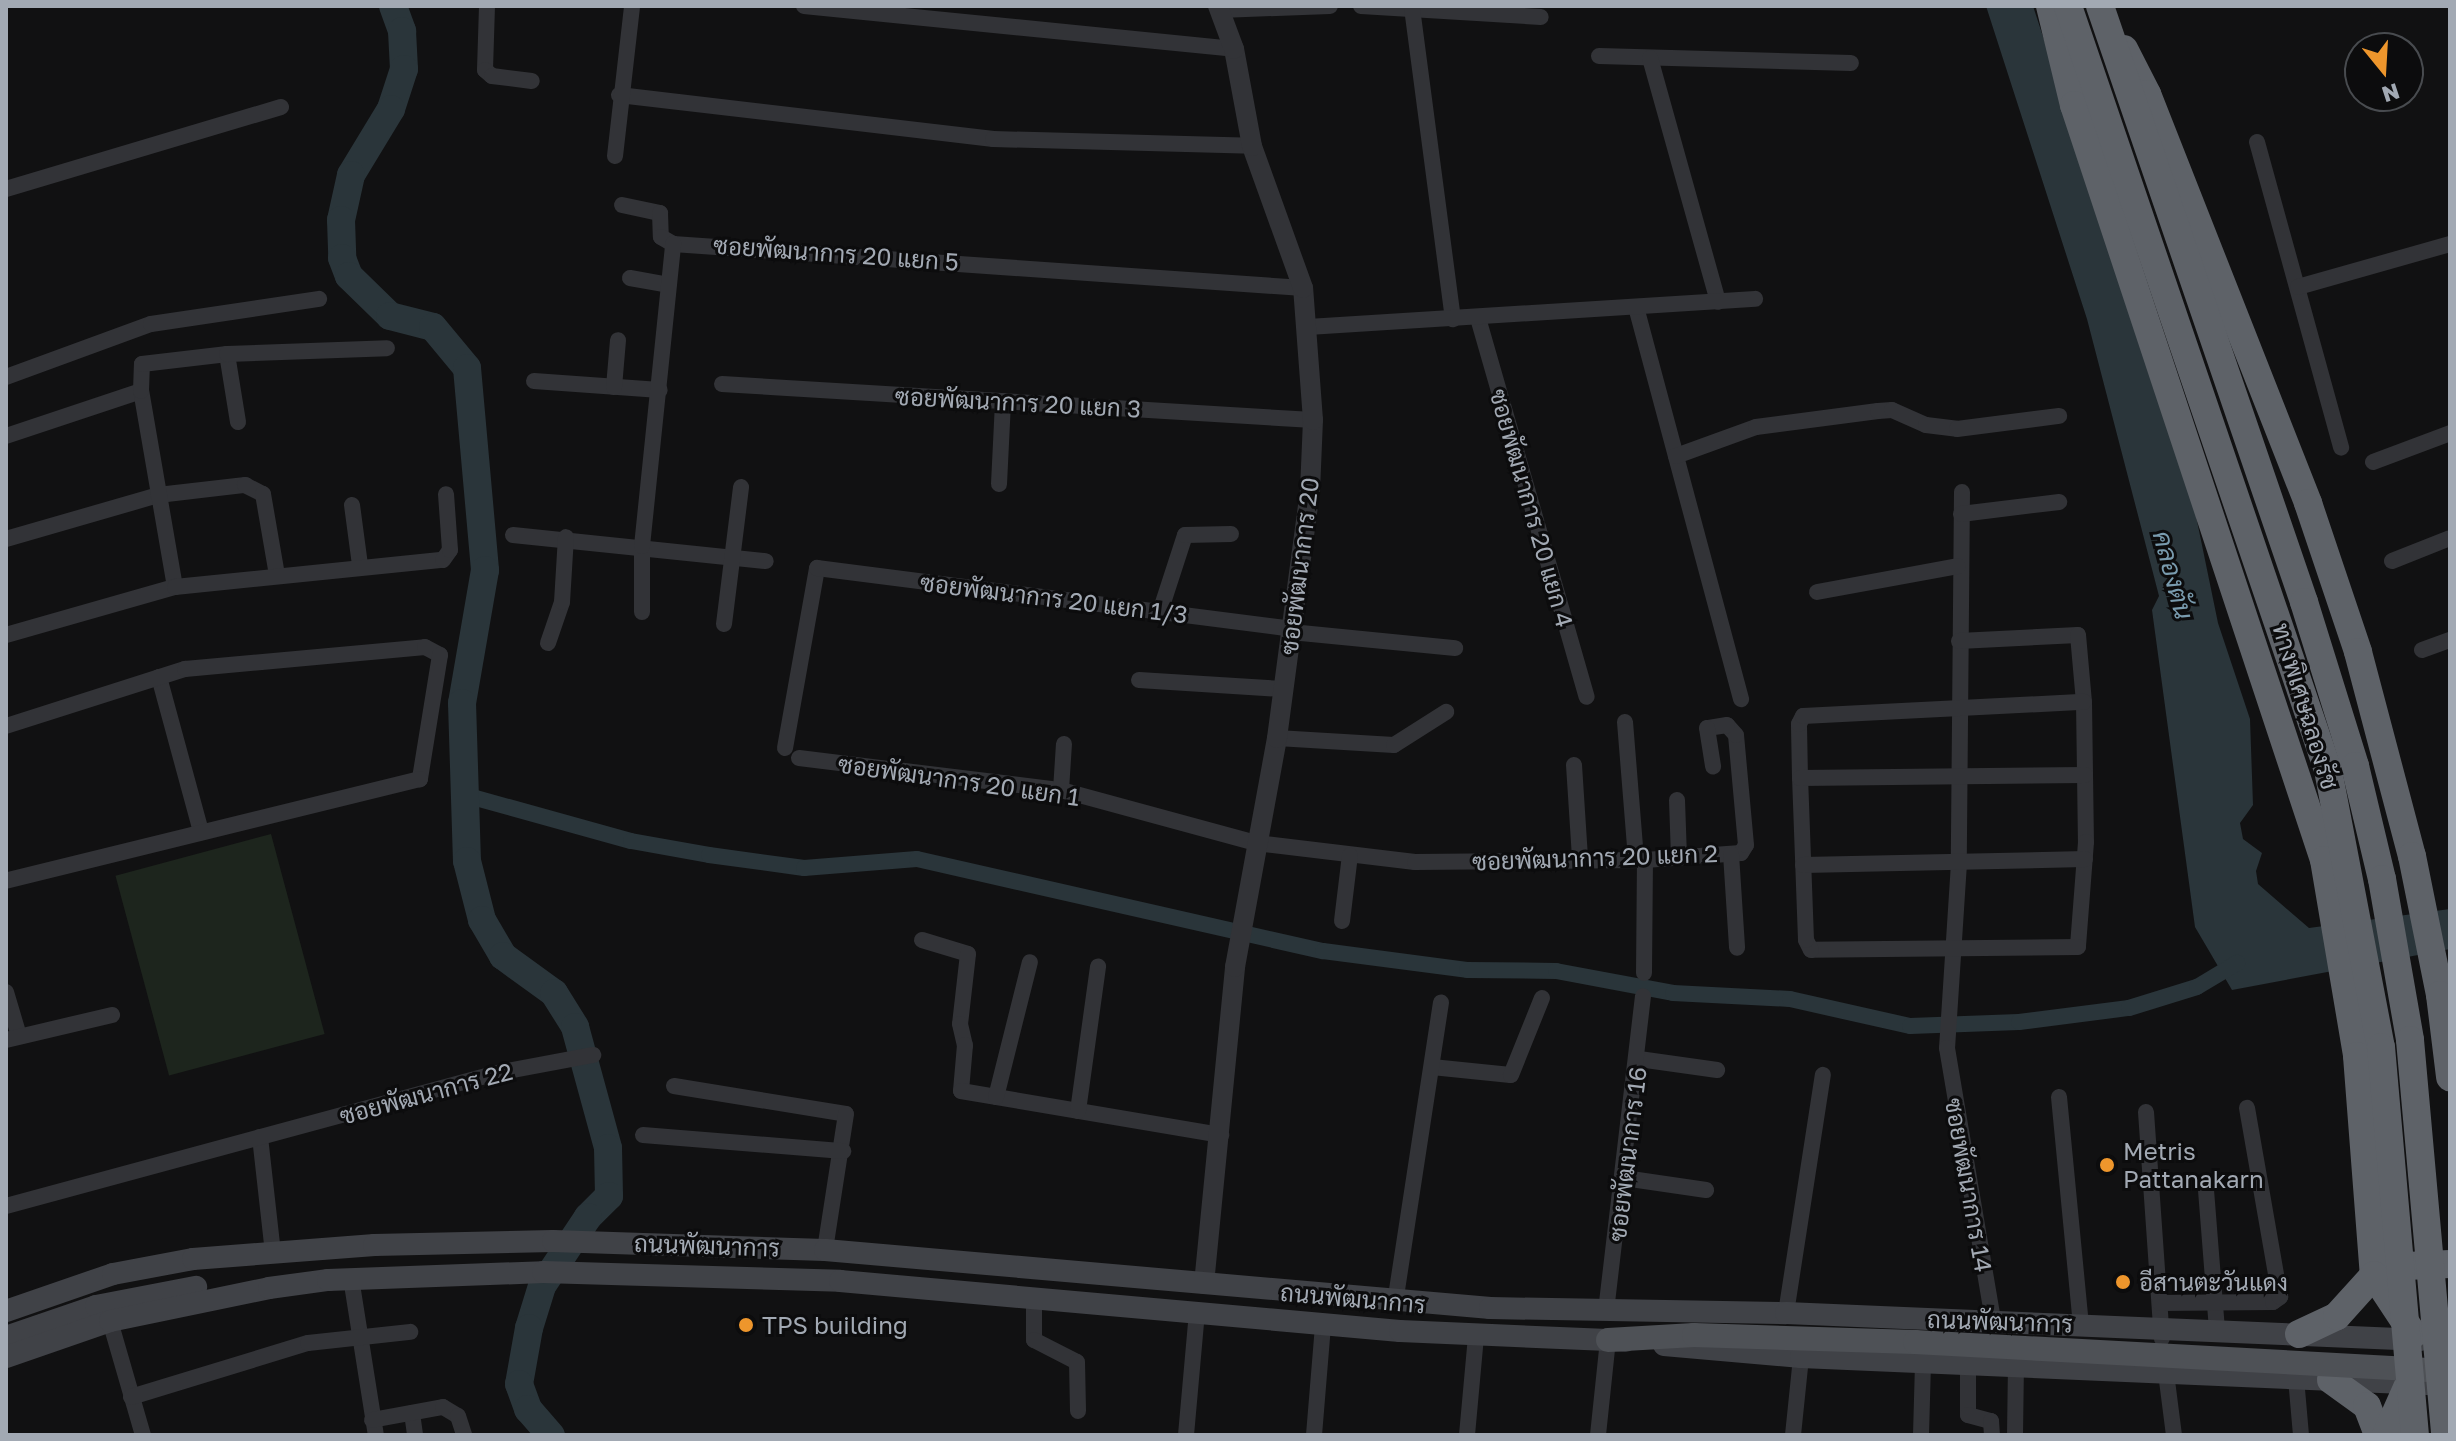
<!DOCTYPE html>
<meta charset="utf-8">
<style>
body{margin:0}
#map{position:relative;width:2456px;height:1441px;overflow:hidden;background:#111112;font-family:"Golos Text",Sarabun,sans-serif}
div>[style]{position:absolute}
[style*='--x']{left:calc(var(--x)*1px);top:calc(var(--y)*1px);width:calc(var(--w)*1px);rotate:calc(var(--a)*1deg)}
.green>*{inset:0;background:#1d251d;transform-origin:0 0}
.water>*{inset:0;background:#2a353a}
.canal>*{height:16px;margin:-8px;padding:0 8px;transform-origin:8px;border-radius:8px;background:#2a353a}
.river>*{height:28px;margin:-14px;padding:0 14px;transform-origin:14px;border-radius:14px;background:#2a353a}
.minor>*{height:16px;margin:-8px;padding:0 8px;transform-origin:8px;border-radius:8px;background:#323337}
.tertiary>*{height:20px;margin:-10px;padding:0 10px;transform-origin:10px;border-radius:10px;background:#323337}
.secondary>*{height:22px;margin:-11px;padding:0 11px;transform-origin:11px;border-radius:11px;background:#404247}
.primary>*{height:24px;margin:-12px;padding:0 12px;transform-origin:12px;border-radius:12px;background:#4e5156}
.motorway>*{height:28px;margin:-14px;padding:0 14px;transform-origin:14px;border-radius:14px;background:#5e6268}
.primary-bridge>*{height:24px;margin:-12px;padding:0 12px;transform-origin:12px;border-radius:12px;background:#4e5156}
.motorway-bridge>*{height:28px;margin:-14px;padding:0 14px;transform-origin:14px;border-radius:14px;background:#5e6268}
.dots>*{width:22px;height:22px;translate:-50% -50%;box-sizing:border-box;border:4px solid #0c0c0d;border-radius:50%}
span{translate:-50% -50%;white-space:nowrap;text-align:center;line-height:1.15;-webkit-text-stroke:6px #0c0c0d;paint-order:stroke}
.street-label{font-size:24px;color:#a2a9b3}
.poi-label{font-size:24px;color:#a2a9b3}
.left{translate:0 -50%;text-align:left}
.water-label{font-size:26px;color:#799bae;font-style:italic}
.frame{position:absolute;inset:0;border:8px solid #a2a9b3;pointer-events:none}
.north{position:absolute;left:2344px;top:32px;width:80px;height:80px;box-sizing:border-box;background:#0c0c0d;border:2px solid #484b4f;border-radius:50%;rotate:162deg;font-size:22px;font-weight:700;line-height:32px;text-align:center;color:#a2a9b3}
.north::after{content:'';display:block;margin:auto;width:28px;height:36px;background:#ee962c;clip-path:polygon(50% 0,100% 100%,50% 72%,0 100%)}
</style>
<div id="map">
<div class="green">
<i style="left:271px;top:834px;width:207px;height:161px;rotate:75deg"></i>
</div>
<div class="water">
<i style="clip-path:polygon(1986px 6px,2033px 6px,2189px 482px,2218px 623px,2250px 719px,2253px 805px,2240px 823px,2243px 839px,2262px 853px,2256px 871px,2258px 884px,2309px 928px,2450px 909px,2450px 949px,2232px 990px,2195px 927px,2152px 610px,2159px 596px,2087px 319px)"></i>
</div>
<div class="canal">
<i style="--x:465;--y:795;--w:172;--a:15.5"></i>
<i style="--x:631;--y:841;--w:79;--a:10.2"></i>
<i style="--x:709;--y:855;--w:96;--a:7.8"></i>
<i style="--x:804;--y:868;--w:113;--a:-4.6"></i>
<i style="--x:917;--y:859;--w:416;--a:12.8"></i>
<i style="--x:1323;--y:951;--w:145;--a:7.5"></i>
<i style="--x:1467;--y:970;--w:89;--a:0.6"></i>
<i style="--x:1556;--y:971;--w:119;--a:10.6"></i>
<i style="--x:1673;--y:993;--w:117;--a:2.9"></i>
<i style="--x:1790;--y:999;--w:123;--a:12.7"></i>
<i style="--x:1910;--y:1026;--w:109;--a:-2.1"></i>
<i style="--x:2019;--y:1022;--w:111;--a:-7.3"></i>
<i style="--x:2129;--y:1008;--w:71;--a:-17.2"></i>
<i style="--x:2197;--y:987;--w:47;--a:-31"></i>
</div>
<div class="river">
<i style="--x:393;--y:6;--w:27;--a:70"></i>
<i style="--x:402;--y:31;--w:38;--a:87"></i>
<i style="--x:404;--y:69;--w:42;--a:108"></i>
<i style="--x:391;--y:109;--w:77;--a:121.2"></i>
<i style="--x:351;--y:175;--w:46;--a:102.5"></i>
<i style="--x:341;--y:220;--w:38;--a:88"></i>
<i style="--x:342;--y:258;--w:19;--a:69"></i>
<i style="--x:349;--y:276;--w:57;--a:44.3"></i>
<i style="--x:390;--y:316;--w:44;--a:14.3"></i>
<i style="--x:433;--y:327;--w:53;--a:50.3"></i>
<i style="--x:467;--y:368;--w:203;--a:84.9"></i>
<i style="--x:485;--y:570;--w:135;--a:99.8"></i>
<i style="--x:462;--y:703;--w:158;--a:88.2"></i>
<i style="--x:467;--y:861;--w:61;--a:75.7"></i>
<i style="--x:482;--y:920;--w:42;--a:59.7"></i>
<i style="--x:503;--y:956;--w:63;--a:36"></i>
<i style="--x:554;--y:993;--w:40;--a:58"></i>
<i style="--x:575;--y:1027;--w:125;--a:74.7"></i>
<i style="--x:608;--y:1148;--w:48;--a:88.8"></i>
<i style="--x:609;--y:1196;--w:30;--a:135"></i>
<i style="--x:588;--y:1217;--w:83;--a:123.7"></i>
<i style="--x:542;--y:1286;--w:44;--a:107.2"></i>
<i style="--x:529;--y:1328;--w:57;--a:100.1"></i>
<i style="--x:519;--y:1384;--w:27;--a:70"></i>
<i style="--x:528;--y:1409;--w:35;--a:49"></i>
</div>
<div class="minor">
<i style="--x:487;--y:6;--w:64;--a:91.8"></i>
<i style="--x:485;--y:70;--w:9;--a:41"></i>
<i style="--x:492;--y:76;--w:40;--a:7.1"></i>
<i style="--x:804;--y:6;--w:432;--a:5.7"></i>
<i style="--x:1361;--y:6;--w:180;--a:3.5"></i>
<i style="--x:1412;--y:8;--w:314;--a:82.5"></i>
<i style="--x:1220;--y:10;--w:110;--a:-2.1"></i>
<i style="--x:1599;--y:56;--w:252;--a:1.6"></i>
<i style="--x:1650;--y:58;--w:253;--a:74.4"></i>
<i style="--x:619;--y:95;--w:377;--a:6.7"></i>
<i style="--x:993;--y:139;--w:259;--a:1.5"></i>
<i style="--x:2257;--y:142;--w:317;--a:74.6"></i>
<i style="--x:615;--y:156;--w:151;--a:-83.5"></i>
<i style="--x:6;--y:189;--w:287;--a:-16.6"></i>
<i style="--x:622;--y:205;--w:39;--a:12"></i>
<i style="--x:660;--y:213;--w:24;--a:88"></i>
<i style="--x:661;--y:237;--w:14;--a:30"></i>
<i style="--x:673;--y:244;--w:632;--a:4"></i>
<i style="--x:630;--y:278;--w:39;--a:10"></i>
<i style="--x:2298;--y:287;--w:158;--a:-15.8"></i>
<i style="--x:1636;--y:307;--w:406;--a:75"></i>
<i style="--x:1478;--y:318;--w:394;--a:74"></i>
<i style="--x:1308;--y:327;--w:448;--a:-3.6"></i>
<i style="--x:227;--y:354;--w:69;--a:80.8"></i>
<i style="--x:6;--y:377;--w:154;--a:-20.1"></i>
<i style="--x:151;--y:324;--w:170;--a:-8.5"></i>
<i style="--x:534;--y:381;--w:126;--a:4.1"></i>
<i style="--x:722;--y:384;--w:592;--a:3.49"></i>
<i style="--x:614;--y:387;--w:47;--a:-85.1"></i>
<i style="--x:6;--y:436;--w:142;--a:-18.4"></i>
<i style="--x:1676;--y:456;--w:85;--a:-19.9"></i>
<i style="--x:1756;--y:427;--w:123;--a:-7.5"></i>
<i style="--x:1878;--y:411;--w:14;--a:-4"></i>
<i style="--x:1892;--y:410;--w:37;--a:24"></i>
<i style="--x:1926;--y:425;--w:31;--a:7"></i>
<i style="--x:1957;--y:429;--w:103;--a:-7.3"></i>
<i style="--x:2373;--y:462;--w:82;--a:-20.6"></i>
<i style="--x:999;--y:484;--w:83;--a:-87.2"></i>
<i style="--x:1962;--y:492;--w:371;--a:90.5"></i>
<i style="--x:1959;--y:863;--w:185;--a:93.7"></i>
<i style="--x:1947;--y:1048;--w:277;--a:80.4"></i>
<i style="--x:352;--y:505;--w:61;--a:82.4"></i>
<i style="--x:1961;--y:514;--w:99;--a:-7"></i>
<i style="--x:513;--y:535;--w:254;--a:5.9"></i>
<i style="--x:6;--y:539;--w:158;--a:-16.1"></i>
<i style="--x:158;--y:495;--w:88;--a:-6.6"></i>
<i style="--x:245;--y:485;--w:20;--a:27"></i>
<i style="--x:263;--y:494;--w:82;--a:80.2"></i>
<i style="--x:2392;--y:561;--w:62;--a:-21.6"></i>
<i style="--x:175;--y:587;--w:199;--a:-99.8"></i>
<i style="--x:141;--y:391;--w:27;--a:-88"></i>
<i style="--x:142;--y:364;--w:86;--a:-6.7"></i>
<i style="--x:227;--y:354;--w:160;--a:-2.1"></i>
<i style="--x:1817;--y:592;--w:143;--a:-10.4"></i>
<i style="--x:642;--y:612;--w:66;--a:-90"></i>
<i style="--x:642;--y:546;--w:304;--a:-84.1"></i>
<i style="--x:1160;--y:612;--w:81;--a:-72"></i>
<i style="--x:1185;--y:535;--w:46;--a:-1.2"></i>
<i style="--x:724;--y:624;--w:138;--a:-82.9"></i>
<i style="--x:1291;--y:632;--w:165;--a:5.6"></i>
<i style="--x:6;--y:635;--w:176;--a:-15.9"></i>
<i style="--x:175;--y:587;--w:269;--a:-5.8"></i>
<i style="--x:443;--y:560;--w:12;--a:-55"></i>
<i style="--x:450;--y:550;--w:56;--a:-94.1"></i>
<i style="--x:1959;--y:641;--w:119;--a:-2.9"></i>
<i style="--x:2078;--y:635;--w:67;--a:84.9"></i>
<i style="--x:2084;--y:702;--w:140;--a:89.2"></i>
<i style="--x:2086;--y:842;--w:105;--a:94.4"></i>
<i style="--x:2078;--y:947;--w:267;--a:179.4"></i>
<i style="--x:1811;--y:950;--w:11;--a:-117"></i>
<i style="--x:1806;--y:940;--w:162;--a:-92.1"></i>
<i style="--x:1800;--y:778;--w:54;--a:-91.1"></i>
<i style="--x:1799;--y:724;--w:9;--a:-63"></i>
<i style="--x:1803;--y:716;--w:281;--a:-2.9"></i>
<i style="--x:548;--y:643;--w:43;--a:-71.1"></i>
<i style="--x:562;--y:602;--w:65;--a:-86.5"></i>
<i style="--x:2422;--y:650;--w:30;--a:-20"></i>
<i style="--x:159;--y:677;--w:161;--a:74.8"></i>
<i style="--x:1139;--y:680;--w:144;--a:3.6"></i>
<i style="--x:1625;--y:722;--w:138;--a:85.4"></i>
<i style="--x:6;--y:726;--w:188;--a:-17.7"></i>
<i style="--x:185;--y:669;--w:241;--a:-5.2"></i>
<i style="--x:425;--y:647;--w:17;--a:28"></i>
<i style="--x:440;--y:655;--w:126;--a:99.2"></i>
<i style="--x:420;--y:779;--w:426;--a:166.2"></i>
<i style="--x:1277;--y:738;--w:117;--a:3.4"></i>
<i style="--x:1394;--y:745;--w:62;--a:-32.4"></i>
<i style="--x:785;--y:748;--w:183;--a:-79.9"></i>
<i style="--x:817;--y:568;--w:478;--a:7.3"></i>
<i style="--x:799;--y:758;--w:264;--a:7"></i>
<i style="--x:1061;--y:790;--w:202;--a:15.2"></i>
<i style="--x:1256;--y:843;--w:160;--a:6.8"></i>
<i style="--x:1415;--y:862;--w:230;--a:-0.5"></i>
<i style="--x:1645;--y:860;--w:96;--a:-4.2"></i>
<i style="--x:1741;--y:853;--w:9;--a:-58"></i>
<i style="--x:1746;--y:845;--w:110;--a:-95.2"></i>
<i style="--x:1736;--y:735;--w:13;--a:-132"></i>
<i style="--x:1727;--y:725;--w:20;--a:171"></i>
<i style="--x:1707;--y:728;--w:39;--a:81"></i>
<i style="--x:1574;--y:765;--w:94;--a:86.3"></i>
<i style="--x:1800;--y:778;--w:285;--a:-0.6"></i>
<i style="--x:1061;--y:790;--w:46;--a:-86.3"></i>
<i style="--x:1677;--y:800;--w:56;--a:88"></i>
<i style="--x:1731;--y:854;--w:94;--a:86.3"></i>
<i style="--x:1803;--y:865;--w:282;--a:-1.2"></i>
<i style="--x:1342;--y:921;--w:66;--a:-83.1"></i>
<i style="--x:922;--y:940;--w:48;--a:16.9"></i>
<i style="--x:968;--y:954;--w:70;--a:96.5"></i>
<i style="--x:960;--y:1024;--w:22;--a:77"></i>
<i style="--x:965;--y:1045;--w:46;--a:95"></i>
<i style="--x:961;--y:1091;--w:264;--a:9.6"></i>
<i style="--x:1644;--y:973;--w:113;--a:-89.5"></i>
<i style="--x:6;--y:992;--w:46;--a:73.5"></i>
<i style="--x:6;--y:1040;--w:109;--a:-13.3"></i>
<i style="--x:1639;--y:1059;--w:79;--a:8"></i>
<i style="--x:1432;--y:1067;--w:79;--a:5.8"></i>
<i style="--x:1511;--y:1075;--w:83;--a:-68.1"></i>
<i style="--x:674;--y:1086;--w:174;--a:9.2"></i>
<i style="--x:846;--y:1114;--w:138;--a:98.8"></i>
<i style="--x:996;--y:1097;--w:139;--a:-75.9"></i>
<i style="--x:2059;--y:1097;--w:229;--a:84.5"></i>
<i style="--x:1078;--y:1111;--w:146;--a:-82.1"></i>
<i style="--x:2146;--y:1112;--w:227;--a:86"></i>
<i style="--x:643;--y:1135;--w:201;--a:4.6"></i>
<i style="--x:260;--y:1137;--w:117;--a:83.6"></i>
<i style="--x:1624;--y:1178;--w:83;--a:8.3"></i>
<i style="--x:2206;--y:1190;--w:141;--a:85.5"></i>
<i style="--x:6;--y:1206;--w:509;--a:-15.16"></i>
<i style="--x:497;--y:1073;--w:98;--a:-10.6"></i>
<i style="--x:351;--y:1278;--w:159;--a:81"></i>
<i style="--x:1034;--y:1298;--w:42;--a:90"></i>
<i style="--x:1034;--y:1340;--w:48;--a:27.1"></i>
<i style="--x:1077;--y:1362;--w:49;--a:88.8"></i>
<i style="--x:1395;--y:1303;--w:304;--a:-81.3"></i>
<i style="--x:2160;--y:1303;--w:113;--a:-0.5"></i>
<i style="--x:2273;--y:1302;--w:9;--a:-36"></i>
<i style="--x:2280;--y:1297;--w:192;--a:-99.9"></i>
<i style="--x:1606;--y:1311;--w:317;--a:-83.3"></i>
<i style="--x:1786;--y:1313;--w:241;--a:-81.2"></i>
<i style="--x:110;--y:1321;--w:119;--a:73.9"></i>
<i style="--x:1968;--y:1365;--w:50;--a:90"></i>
<i style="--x:1968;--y:1415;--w:24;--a:15"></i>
<i style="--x:1991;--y:1421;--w:14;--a:86"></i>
<i style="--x:2165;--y:1365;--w:71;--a:82.7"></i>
<i style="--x:2296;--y:1378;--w:57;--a:85"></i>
<i style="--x:131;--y:1397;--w:185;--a:-17"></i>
<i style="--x:308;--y:1343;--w:103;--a:-6.2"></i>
<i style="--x:412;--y:1413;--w:22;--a:82"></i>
<i style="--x:372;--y:1420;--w:72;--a:-10.4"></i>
<i style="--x:443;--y:1407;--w:17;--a:31"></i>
<i style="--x:458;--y:1416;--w:20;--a:72"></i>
<i style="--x:1186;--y:1435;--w:123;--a:-84.9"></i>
<i style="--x:1314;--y:1435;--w:110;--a:-85.3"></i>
<i style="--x:1467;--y:1435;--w:99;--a:-84.8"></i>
<i style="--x:1598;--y:1435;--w:96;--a:-84"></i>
<i style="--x:1793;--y:1435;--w:78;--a:-84.1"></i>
<i style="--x:1921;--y:1435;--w:72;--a:-88.4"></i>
<i style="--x:2015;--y:1435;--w:69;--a:-89.2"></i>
</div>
<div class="tertiary">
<i style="--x:1204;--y:1284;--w:319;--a:-84.4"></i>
<i style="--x:1235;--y:967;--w:233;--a:-79.6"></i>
<i style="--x:1277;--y:738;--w:249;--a:-82.4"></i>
<i style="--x:1310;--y:491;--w:71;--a:-87.6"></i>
<i style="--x:1313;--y:420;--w:132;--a:-94.3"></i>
<i style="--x:1303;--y:288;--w:151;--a:-109.8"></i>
<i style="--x:1252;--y:146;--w:99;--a:-100.5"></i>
<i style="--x:1234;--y:49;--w:46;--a:-110.4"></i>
</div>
<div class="secondary">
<i style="--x:6;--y:1311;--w:113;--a:-19.1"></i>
<i style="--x:113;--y:1274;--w:81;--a:-10.6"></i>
<i style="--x:193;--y:1259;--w:182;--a:-4.4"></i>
<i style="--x:374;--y:1245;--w:179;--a:-1.3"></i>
<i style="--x:553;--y:1241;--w:272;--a:1.9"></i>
<i style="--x:825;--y:1250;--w:668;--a:4.98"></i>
<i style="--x:1490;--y:1308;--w:296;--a:1"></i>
<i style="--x:1786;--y:1313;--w:636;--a:2.43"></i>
<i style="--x:6;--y:1337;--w:95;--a:-19"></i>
<i style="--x:96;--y:1306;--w:102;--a:-10.8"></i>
<i style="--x:1664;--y:1345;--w:138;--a:5"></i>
<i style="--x:1801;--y:1357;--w:650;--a:2.47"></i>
<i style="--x:6;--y:1357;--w:110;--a:-19.1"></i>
<i style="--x:110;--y:1321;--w:162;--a:-11.7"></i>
<i style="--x:269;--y:1288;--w:60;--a:-7.7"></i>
<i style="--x:328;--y:1280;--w:215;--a:-2.1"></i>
<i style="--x:543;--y:1272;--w:297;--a:1.7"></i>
<i style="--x:840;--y:1281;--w:562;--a:5.1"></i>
<i style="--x:1400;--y:1331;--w:226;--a:2.5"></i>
</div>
<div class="primary">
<i style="--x:1608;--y:1340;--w:86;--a:-3.3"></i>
<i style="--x:1694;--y:1335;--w:221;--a:1.8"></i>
</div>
<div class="motorway">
<i style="--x:2050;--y:6;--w:102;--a:76.4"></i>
<i style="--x:2074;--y:105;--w:795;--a:71.68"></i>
<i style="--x:2324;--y:860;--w:199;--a:80.4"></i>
<i style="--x:2357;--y:1056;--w:220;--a:85.6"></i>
<i style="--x:2374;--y:1275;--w:71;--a:56.5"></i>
<i style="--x:2124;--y:49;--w:51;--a:62.9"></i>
<i style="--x:2147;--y:94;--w:440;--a:68.5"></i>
<i style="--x:2308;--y:503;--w:157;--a:71.4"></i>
<i style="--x:2358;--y:652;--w:211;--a:75.2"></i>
<i style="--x:2412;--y:856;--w:142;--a:78.6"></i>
<i style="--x:2440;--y:995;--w:83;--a:83"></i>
<i style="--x:2406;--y:1266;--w:44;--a:-2.6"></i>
<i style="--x:2299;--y:1334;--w:42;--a:-25.3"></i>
<i style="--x:2337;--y:1316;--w:55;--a:-47.9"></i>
<i style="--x:2331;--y:1380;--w:44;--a:35.8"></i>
<i style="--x:2367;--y:1406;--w:31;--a:69"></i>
<i style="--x:2386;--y:1435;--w:57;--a:-66.1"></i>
</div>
<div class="primary-bridge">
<i style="--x:1915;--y:1342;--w:514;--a:3.12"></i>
</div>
<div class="motorway-bridge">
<i style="--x:2068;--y:6;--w:807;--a:71.21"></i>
<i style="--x:2328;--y:770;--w:282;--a:79.2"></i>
<i style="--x:2381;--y:1047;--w:389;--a:85"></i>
<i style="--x:2100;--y:6;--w:630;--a:71.1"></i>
<i style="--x:2304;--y:602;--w:172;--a:72.7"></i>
<i style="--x:2355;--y:766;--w:116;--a:76.6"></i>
<i style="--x:2382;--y:879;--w:163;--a:80.1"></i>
<i style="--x:2410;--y:1040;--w:397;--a:84.9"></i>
</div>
<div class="dots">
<i style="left:2107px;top:1165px;background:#ee962c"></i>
<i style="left:2123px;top:1282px;background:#ee962c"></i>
<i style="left:746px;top:1325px;background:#ee962c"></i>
</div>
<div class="street-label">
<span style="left:836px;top:253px;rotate:4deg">ซอยพัฒนาการ 20 แยก 5</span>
<span style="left:1018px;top:402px;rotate:3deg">ซอยพัฒนาการ 20 แยก 3</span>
<span style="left:1532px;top:508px;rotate:74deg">ซอยพัฒนาการ 20 แยก 4</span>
<span style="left:1299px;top:566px;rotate:-83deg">ซอยพัฒนาการ 20</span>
<span style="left:1054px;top:598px;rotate:7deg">ซอยพัฒนาการ 20 แยก 1/3</span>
<span style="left:2306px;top:706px;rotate:73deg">ทางพิเศษฉลองรัช</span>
<span style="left:959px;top:780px;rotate:8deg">ซอยพัฒนาการ 20 แยก 1</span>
<span style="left:1595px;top:857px;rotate:-2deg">ซอยพัฒนาการ 20 แยก 2</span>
<span style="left:426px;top:1093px;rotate:-15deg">ซอยพัฒนาการ 22</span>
<span style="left:1627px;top:1154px;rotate:-83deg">ซอยพัฒนาการ 16</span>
<span style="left:1969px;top:1185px;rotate:80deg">ซอยพัฒนาการ 14</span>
<span style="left:707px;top:1245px;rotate:2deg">ถนนพัฒนาการ</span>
<span style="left:1353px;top:1298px;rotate:5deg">ถนนพัฒนาการ</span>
<span style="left:2000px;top:1321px;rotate:2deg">ถนนพัฒนาการ</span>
</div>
<div class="poi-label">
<span class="left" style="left:2123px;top:1165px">Metris<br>Pattanakarn</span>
<span class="left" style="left:2139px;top:1282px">อีสานตะวันแดง</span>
<span class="left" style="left:762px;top:1325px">TPS building</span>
</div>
<div class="water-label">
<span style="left:2173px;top:575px;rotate:75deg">คลองตัน</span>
</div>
<div class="frame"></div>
<div class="north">N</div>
</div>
